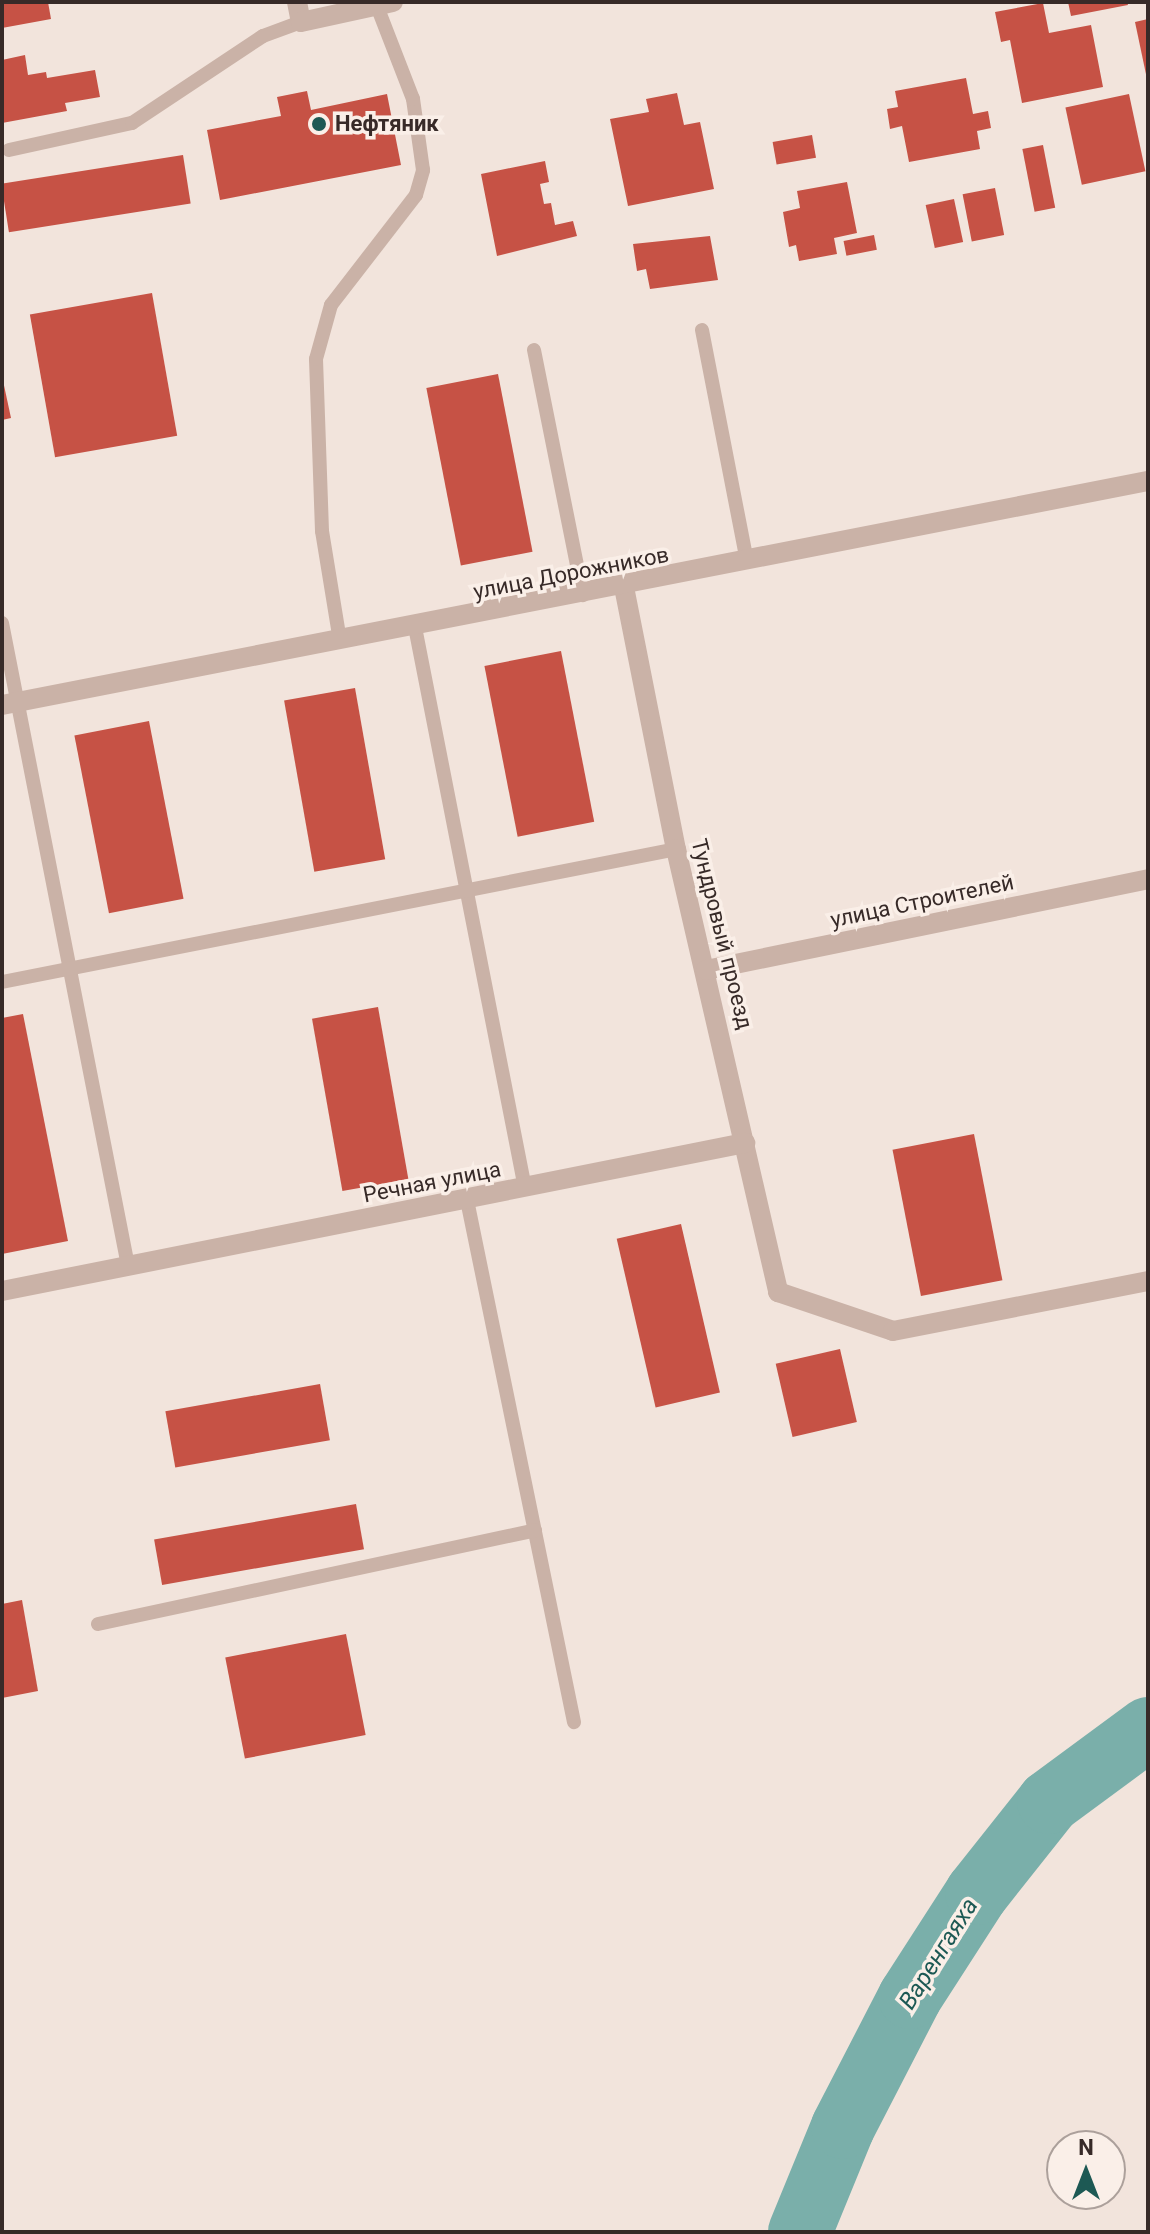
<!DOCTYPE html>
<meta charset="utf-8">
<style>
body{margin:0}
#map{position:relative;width:1150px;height:2234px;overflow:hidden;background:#f2e4dc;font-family:Roboto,sans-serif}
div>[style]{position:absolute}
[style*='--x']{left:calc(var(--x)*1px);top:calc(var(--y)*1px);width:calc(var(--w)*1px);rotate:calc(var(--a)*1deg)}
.river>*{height:64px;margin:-32px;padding:0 32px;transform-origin:32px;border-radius:32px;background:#7aafaa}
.building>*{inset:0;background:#c65245;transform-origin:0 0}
.service>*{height:14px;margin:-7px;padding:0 7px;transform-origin:7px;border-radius:7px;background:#cab2a7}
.minor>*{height:20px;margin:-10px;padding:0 10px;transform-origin:10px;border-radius:10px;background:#cab2a7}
.dots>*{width:22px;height:22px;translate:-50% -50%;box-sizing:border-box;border:4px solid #faefe8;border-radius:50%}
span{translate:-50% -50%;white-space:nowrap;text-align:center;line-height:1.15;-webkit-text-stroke:7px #faefe8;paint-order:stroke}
.poi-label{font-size:22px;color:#372a28;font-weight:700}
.left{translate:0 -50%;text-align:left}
.street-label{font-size:22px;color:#372a28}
.water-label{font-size:24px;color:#1d5954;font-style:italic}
.frame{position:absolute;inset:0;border:4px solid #372a28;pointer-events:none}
.north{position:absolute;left:1046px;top:2130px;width:80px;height:80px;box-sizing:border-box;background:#faefe8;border:2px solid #aca09b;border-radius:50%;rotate:0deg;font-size:22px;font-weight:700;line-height:32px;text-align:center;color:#372a28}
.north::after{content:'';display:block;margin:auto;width:28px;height:36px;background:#1d5954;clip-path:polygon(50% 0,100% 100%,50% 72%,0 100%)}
</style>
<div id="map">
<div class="river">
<i style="--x:800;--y:2232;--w:113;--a:-67.7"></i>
<i style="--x:843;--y:2127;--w:146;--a:-62.7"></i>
<i style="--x:910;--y:1997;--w:124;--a:-57.2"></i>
<i style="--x:977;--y:1893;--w:116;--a:-51.6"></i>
<i style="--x:1049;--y:1802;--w:123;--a:-36.4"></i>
</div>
<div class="building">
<i style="clip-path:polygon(2px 2px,48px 2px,51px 19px,2px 28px)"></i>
<i style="clip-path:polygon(1068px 2px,1127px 2px,1128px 5px,1071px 16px)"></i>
<i style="clip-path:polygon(1043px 3px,1049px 33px,1091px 25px,1103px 87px,1022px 103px,1010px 40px,1001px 42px,995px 12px)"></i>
<i style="clip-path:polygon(1148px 19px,1148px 78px,1147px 79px,1135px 22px)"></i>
<i style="clip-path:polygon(25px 55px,28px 75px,46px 72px,47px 78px,95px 70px,100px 97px,65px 103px,67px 111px,2px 123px,2px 60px)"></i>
<i style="clip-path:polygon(966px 78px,973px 114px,988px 111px,991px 128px,977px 131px,980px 149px,909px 162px,902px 126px,890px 129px,887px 109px,898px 107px,895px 91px)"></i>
<i style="clip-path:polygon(307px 91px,311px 110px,387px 94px,401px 165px,220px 200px,207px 130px,281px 116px,277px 97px)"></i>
<i style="clip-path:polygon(677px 93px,684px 125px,700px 122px,714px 189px,628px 206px,610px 119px,649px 112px,646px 99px)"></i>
<i style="left:1129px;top:94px;width:79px;height:65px;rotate:78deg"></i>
<i style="left:812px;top:135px;width:23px;height:40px;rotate:80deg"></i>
<i style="left:1043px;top:145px;width:64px;height:21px;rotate:79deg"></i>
<i style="left:183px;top:155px;width:49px;height:184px;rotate:81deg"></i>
<i style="clip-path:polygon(545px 161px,549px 182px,540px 184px,544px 204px,551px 203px,555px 225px,573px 221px,577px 236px,497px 256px,481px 174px)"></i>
<i style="clip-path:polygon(847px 182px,857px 233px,834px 238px,837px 254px,799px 261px,796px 245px,789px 247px,783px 212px,800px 208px,797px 191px)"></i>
<i style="left:995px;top:188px;width:48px;height:33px;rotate:79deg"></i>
<i style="left:954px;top:199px;width:44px;height:29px;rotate:78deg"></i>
<i style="left:874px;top:235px;width:15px;height:31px;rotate:79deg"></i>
<i style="clip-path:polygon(710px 236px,718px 280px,650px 289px,646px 269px,637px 271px,633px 244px)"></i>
<i style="left:152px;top:293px;width:145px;height:124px;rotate:80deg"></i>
<i style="left:498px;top:374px;width:181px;height:73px;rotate:79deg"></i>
<i style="clip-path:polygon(2px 376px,11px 418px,2px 420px)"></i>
<i style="left:561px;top:651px;width:174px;height:78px;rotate:79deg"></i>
<i style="left:355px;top:688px;width:174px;height:72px;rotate:80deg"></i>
<i style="left:149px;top:721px;width:181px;height:76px;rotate:79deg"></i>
<i style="left:378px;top:1007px;width:175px;height:67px;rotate:80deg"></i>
<i style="clip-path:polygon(23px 1014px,68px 1241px,2px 1254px,2px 1018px)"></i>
<i style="left:974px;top:1134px;width:149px;height:83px;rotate:79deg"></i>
<i style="left:681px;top:1224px;width:173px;height:66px;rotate:77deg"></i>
<i style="left:840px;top:1349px;width:75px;height:66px;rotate:77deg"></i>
<i style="left:320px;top:1384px;width:57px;height:157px;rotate:80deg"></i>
<i style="left:356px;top:1504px;width:46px;height:205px;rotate:80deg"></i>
<i style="clip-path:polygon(22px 1600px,38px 1691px,2px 1698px,2px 1604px)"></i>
<i style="left:346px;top:1634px;width:103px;height:123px;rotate:79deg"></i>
</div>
<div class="service">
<i style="--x:9;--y:150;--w:126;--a:-12.4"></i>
<i style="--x:132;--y:123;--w:157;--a:-33.6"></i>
<i style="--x:263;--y:36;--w:40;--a:-20.2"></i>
<i style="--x:702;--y:330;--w:236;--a:79"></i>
<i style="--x:534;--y:350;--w:250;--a:78.7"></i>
<i style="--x:2;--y:623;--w:655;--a:78.91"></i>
<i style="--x:415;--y:627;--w:572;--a:78.91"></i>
<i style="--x:340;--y:641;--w:111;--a:-99.3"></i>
<i style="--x:322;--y:531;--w:172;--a:-92"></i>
<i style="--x:316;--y:359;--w:56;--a:-74.5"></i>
<i style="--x:331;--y:305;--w:139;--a:-52.3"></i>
<i style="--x:416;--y:195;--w:26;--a:-74"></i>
<i style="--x:423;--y:170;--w:72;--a:-98"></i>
<i style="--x:413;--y:99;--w:100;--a:-111.2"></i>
<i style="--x:2;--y:982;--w:687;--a:-11.16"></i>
<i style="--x:467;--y:1200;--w:533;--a:78.42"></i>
<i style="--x:98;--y:1624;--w:447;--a:-12.1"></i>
</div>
<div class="minor">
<i style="--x:297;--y:2;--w:20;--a:79"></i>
<i style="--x:301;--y:22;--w:94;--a:-12.3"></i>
<i style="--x:624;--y:587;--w:267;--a:78.8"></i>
<i style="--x:676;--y:849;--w:455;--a:77"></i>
<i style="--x:778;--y:1292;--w:121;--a:18.7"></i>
<i style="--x:893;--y:1331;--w:260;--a:-11.1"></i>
<i style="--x:2;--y:705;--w:1168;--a:-11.06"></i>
<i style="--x:706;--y:970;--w:451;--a:-11.6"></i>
<i style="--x:2;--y:1291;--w:758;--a:-11.27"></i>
</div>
<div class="dots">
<i style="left:319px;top:124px;background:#1d5954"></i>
</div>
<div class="poi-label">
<span class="left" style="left:335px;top:124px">Нефтяник</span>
</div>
<div class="street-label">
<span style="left:571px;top:573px;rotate:-11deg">улица Дорожников</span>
<span style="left:922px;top:901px;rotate:-12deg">улица Строителей</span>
<span style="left:722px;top:934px;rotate:76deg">Тундровый проезд</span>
<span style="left:432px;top:1182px;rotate:-11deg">Речная улица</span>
</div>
<div class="water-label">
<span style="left:939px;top:1954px;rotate:-58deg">Варенгаяха</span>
</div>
<div class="frame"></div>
<div class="north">N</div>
</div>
